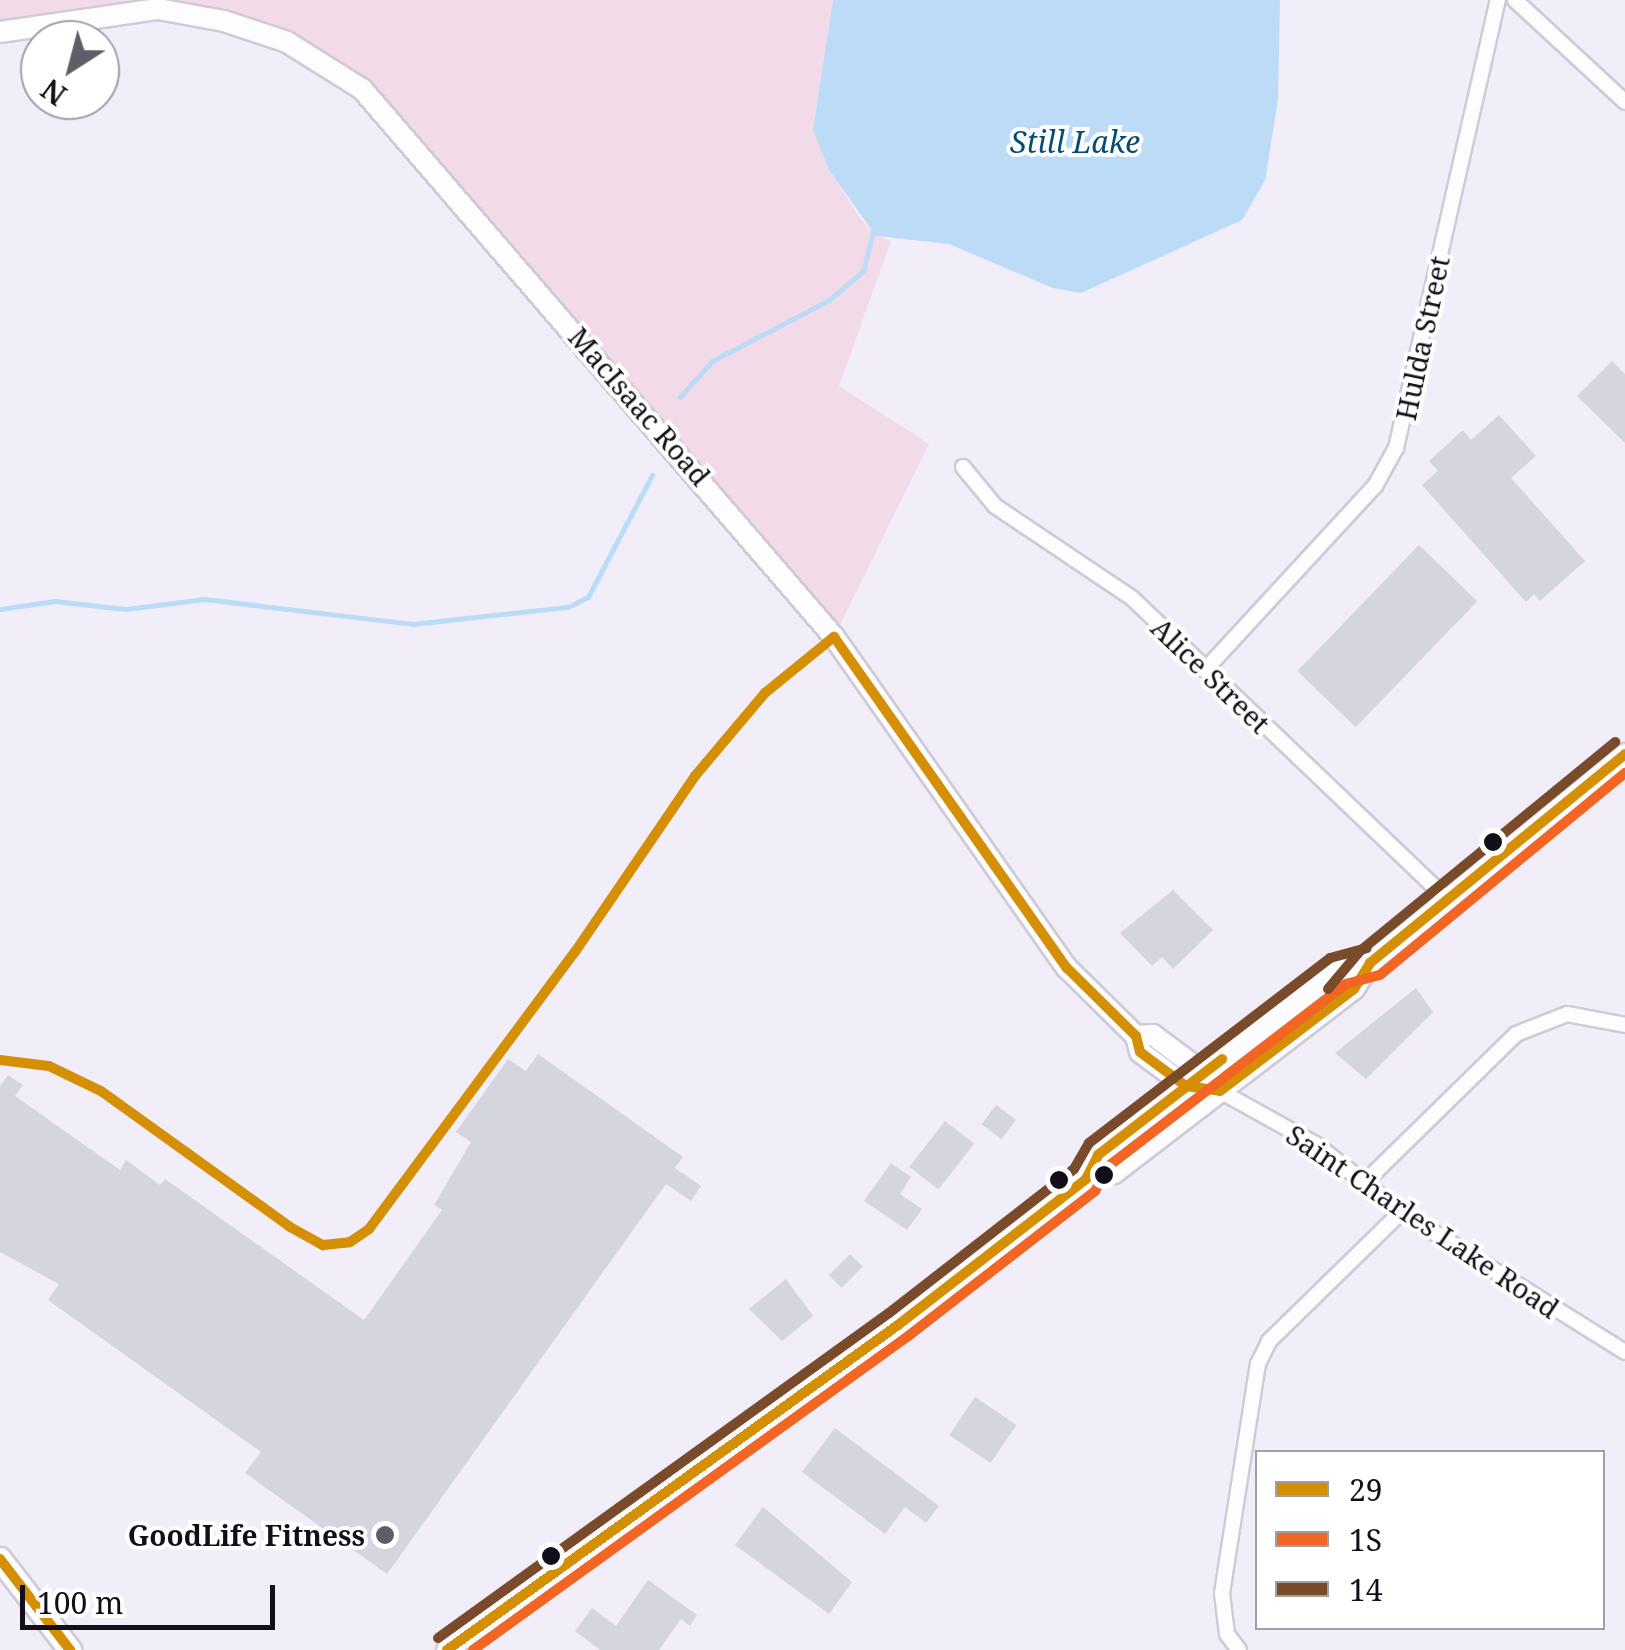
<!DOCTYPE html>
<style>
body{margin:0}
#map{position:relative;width:1625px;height:1650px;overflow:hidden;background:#f1eef9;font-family:"Noto Serif",serif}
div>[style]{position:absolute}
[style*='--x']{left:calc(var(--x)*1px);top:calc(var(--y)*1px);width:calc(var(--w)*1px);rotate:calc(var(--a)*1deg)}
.green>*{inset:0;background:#f2dae9}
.water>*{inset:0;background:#bcdbf7}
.stream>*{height:5px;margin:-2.5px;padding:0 2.5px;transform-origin:2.5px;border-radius:2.5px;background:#bcdbf7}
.building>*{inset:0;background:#d4d5df;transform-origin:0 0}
.roads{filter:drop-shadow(2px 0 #cecbd6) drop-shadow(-2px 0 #cecbd6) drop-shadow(0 2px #cecbd6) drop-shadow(0 -2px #cecbd6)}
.street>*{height:14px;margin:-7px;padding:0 7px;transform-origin:7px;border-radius:7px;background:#fdfcfe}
.secondary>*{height:20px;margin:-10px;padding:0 10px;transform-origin:10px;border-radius:10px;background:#fdfcfe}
.primary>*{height:22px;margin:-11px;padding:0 11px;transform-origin:11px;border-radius:11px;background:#fdfcfe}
.bus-1>*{height:10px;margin:-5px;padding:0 5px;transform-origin:5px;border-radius:5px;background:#d58f04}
.bus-2>*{height:10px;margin:-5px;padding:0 5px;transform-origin:5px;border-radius:5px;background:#f26522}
.bus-3>*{height:10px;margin:-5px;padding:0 5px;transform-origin:5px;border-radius:5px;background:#7a4b2a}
.dots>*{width:28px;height:28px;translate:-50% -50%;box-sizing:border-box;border:5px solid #fff;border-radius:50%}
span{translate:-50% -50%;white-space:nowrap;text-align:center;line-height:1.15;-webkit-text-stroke:8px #fff;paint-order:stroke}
.street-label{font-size:28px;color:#120f19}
.poi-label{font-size:28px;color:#120f19;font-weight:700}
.right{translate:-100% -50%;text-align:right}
.water-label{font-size:30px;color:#034d74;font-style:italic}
.legend{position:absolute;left:1255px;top:1450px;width:350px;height:180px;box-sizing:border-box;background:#fff;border:2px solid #a09fa3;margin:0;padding:12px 18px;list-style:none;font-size:30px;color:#120f19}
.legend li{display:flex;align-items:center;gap:20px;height:50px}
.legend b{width:50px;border:2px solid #a09fa3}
.north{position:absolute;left:20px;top:20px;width:100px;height:100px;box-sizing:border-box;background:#fff;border:2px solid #a09fa3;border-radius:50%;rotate:216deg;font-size:28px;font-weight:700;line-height:40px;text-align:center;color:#120f19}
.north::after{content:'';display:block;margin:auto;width:35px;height:45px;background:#605d67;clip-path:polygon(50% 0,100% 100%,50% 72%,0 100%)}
.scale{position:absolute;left:20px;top:1585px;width:255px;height:45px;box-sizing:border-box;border:5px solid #120f19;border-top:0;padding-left:12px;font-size:30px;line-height:35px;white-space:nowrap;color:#120f19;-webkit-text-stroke:8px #fff;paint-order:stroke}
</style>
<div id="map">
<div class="green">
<i style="clip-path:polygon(0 0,833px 0,813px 130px,829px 170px,860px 218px,876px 236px,891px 241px,839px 386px,929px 444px,834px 637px,503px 249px,321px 59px,158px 9px,0 32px)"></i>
</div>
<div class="water">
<i style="clip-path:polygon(833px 0,1280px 0,1278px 100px,1265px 180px,1242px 220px,1081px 293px,1053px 288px,949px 244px,876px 236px,829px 170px,813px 130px)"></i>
</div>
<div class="stream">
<i style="--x:680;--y:397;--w:48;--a:-48.4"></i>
<i style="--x:712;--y:361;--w:132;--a:-27.5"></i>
<i style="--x:829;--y:300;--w:45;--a:-40.5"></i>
<i style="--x:863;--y:271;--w:41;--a:-76"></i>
<i style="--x:0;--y:609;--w:55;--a:-8.4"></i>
<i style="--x:54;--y:601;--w:72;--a:6.3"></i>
<i style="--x:126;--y:609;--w:79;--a:-7.3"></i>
<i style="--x:204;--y:599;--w:210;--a:6.8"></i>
<i style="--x:413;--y:624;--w:156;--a:-6.3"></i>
<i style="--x:568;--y:607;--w:22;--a:-27"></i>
<i style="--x:588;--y:597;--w:138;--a:-62.3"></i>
</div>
<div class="building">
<i style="clip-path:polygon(1612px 361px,1625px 374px,1625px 443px,1577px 396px)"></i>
<i style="clip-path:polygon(1499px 415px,1536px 456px,1511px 478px,1585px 561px,1540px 601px,1534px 594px,1526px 602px,1422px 485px,1438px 471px,1429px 461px,1463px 430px,1471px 440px)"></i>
<i style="left:1419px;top:545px;width:81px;height:175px;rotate:44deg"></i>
<i style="clip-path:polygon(1173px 890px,1213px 930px,1173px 969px,1162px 957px,1152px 966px,1120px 933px)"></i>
<i style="clip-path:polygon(1416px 988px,1433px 1012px,1366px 1079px,1335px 1053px)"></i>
<i style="clip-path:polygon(538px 1054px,683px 1157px,675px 1168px,701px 1186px,691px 1201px,666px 1184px,387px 1574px,245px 1473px,261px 1452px,48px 1300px,59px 1284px,0 1252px,0 1086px,8px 1075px,23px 1085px,15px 1096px,120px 1170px,126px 1160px,160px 1185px,165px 1179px,364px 1320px,442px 1210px,434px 1205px,471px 1142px,456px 1132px,508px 1059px,526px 1071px)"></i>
<i style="left:996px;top:1105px;width:25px;height:24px;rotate:37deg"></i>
<i style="left:945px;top:1121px;width:37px;height:58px;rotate:38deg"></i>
<i style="clip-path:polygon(891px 1163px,911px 1177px,900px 1194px,922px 1209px,907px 1230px,864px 1201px)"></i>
<i style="left:850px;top:1254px;width:18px;height:30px;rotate:45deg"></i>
<i style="clip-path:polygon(786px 1279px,813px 1316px,782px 1341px,749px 1309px)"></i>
<i style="left:975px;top:1397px;width:50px;height:46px;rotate:34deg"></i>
<i style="clip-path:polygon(835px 1428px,939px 1506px,926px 1523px,905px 1507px,885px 1534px,802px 1472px)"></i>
<i style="clip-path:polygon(763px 1507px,852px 1582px,829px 1614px,735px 1545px)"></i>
<i style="clip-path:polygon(648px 1580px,697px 1615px,690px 1626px,681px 1619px,659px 1650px,600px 1650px,575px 1631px,592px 1608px,616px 1626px)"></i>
</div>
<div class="roads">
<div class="street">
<i style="--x:1515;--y:0;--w:150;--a:42.8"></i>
<i style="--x:963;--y:467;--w:50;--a:50.6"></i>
<i style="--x:995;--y:506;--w:165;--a:33.9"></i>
<i style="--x:1132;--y:598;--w:437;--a:43.7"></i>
<i style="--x:1205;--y:670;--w:251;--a:-47.3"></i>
<i style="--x:1375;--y:486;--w:43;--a:-61.1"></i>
<i style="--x:1396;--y:448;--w:459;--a:-77.2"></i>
<i style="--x:1220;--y:1091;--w:111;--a:29.1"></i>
<i style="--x:1317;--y:1145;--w:107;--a:38.6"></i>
<i style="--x:1401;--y:1212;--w:264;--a:32"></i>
<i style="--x:1364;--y:1183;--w:213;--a:-44.4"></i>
<i style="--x:1516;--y:1034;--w:55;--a:-21.4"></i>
<i style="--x:1567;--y:1014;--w:59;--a:10.7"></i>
<i style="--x:1239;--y:1650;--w:20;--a:-127"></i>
<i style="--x:1227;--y:1634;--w:41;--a:-97"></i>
<i style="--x:1222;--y:1593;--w:232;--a:-81.1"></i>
<i style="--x:1258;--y:1364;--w:25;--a:-64"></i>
<i style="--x:1269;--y:1341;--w:185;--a:-44.3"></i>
</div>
<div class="secondary">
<i style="--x:0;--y:32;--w:160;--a:-8.3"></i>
<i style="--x:158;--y:9;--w:67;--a:10.3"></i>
<i style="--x:224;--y:21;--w:66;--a:18.4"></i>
<i style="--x:287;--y:42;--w:89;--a:32.1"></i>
<i style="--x:362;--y:89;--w:723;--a:49.26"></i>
<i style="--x:834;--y:637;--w:405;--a:54.9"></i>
<i style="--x:1067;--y:968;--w:97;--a:44.6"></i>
<i style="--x:1136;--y:1036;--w:16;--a:76"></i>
<i style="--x:1140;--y:1052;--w:57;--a:36.5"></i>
<i style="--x:1186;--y:1086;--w:34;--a:8"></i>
<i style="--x:1136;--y:1036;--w:17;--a:-3"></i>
<i style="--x:1153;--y:1035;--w:75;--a:36.9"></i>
<i style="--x:1086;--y:1179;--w:29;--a:-12"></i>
<i style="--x:1114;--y:1173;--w:302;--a:-37.5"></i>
<i style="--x:1354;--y:989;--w:31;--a:-58"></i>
<i style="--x:1370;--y:963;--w:330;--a:-39.3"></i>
<i style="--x:447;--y:1650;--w:556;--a:-35.78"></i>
<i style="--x:898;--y:1325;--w:238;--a:-37.8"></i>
<i style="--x:1086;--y:1179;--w:27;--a:-63"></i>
<i style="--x:1098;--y:1155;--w:304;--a:-37.5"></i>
<i style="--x:1339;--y:970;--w:32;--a:-13"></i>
</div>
<div class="primary">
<i style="--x:0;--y:1559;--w:115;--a:52.4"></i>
</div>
</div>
<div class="bus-1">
<i style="--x:0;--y:1060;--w:49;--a:7"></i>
<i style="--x:49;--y:1066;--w:58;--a:25.7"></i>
<i style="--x:101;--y:1091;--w:233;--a:35.7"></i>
<i style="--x:290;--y:1227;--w:38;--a:29"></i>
<i style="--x:323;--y:1245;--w:27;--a:-6"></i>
<i style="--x:350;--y:1242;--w:23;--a:-34"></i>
<i style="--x:369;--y:1229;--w:345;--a:-53.4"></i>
<i style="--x:575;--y:952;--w:213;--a:-55.7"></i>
<i style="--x:695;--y:776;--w:109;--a:-49.9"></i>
<i style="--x:765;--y:693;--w:89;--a:-39.1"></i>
<i style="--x:834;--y:637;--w:405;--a:54.9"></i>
<i style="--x:1067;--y:968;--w:97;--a:44.6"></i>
<i style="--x:1136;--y:1036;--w:16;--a:76"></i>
<i style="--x:1140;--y:1052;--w:57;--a:36.5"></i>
<i style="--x:1186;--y:1086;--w:34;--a:8"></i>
<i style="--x:1220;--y:1091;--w:168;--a:-37.3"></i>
<i style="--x:1354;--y:989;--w:31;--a:-58"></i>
<i style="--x:1370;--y:963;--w:330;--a:-39.3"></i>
<i style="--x:0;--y:1559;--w:115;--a:52.4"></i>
<i style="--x:447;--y:1650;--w:556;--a:-35.78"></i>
<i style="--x:898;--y:1325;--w:238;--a:-37.8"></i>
<i style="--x:1086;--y:1179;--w:27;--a:-63"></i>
<i style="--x:1098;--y:1155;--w:157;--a:-37.7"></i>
</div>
<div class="bus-2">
<i style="--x:473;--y:1650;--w:535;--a:-35.8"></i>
<i style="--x:907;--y:1337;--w:238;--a:-37.8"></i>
<i style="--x:1095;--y:1191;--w:30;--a:-60"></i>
<i style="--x:1110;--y:1165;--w:297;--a:-37.5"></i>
<i style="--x:1346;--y:984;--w:35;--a:-15"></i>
<i style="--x:1380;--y:975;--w:318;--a:-39.5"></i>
</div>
<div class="bus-3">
<i style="--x:1328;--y:989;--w:50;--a:-49.9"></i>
<i style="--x:1360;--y:951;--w:330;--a:-39.3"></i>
<i style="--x:438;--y:1638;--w:556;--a:-35.78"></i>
<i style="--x:889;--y:1313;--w:234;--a:-37.9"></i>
<i style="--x:1074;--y:1169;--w:30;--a:-60"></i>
<i style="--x:1089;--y:1143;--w:304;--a:-37.5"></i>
<i style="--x:1330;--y:958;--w:38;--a:-15"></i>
</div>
<div class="dots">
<i style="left:1493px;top:842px;background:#120f19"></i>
<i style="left:1104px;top:1175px;background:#120f19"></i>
<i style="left:1059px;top:1180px;background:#120f19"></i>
<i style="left:385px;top:1535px;background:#605d67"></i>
<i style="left:551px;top:1556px;background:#120f19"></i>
</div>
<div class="street-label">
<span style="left:1422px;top:338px;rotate:-78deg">Hulda Street</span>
<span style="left:640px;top:406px;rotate:49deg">MacIsaac Road</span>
<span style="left:1211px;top:675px;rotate:44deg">Alice Street</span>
<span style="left:1423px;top:1221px;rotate:34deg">Saint Charles Lake Road</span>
</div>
<div class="poi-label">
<span class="right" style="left:365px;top:1535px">GoodLife Fitness</span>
</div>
<div class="water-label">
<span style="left:1075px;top:142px">Still Lake</span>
</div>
<ul class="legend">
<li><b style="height:12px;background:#d58f04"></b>29</li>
<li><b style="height:12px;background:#f26522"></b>1S</li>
<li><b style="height:12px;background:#7a4b2a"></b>14</li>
</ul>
<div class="north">N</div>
<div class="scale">100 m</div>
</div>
